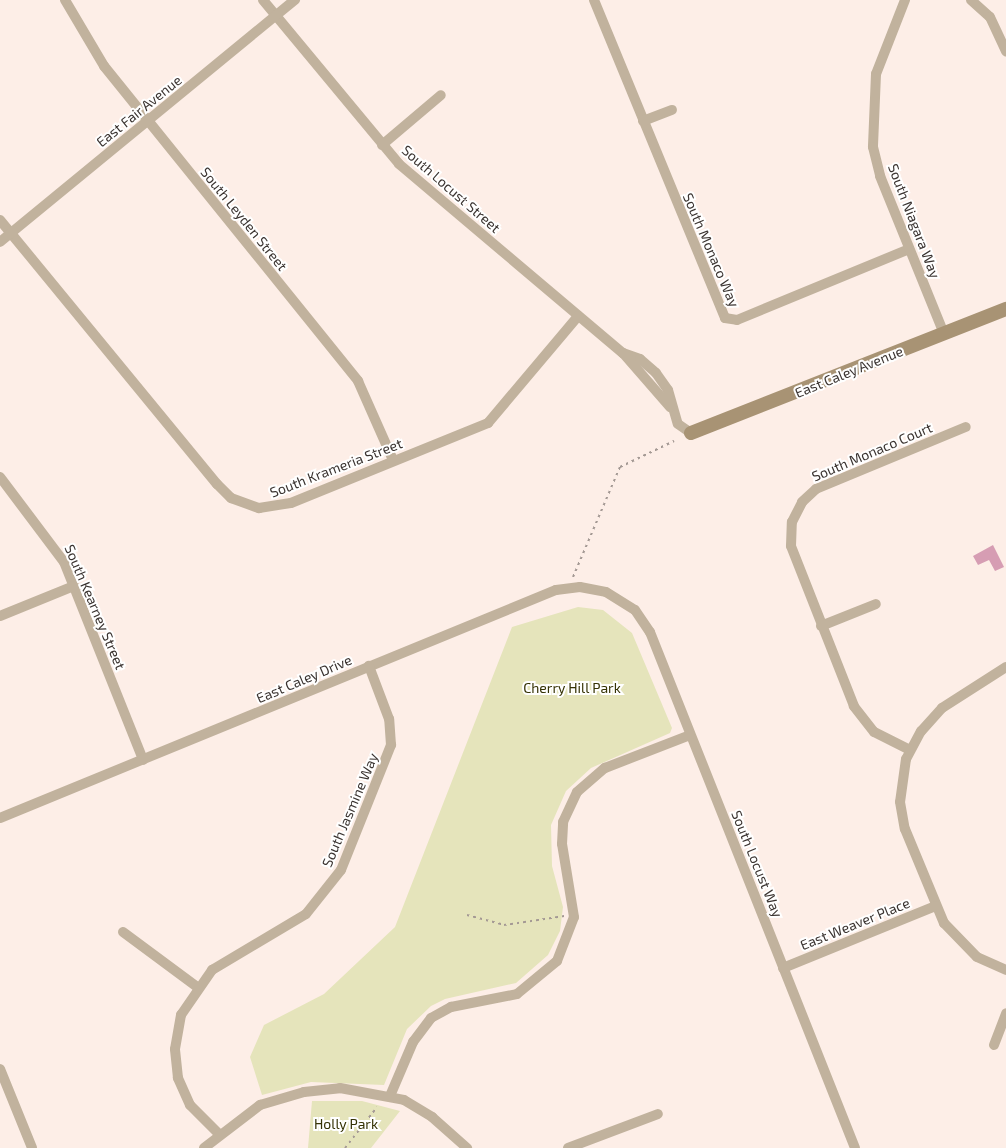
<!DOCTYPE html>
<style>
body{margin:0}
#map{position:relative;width:1006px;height:1148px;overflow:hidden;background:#fdeee7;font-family:"Exo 2",sans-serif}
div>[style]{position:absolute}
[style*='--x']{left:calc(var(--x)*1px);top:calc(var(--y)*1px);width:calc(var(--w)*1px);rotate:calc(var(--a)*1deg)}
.green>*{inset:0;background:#e5e4bb}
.water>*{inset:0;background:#d69db3}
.path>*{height:2px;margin-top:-1px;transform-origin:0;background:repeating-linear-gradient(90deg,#a49994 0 2.5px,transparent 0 6.5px)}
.street>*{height:10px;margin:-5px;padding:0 5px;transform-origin:5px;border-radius:5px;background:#c1b29d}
.secondary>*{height:14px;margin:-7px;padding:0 7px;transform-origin:7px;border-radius:7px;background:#a89374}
span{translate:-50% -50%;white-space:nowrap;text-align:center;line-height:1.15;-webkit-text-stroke:4px #fff;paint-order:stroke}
.street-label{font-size:14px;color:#3a3330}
.park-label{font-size:14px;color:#353204}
</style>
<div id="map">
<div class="green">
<i style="clip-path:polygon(578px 607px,603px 610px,632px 633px,672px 728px,670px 733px,591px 768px,566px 791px,551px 825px,552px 866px,563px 907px,560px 931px,548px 955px,516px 983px,445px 999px,431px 1006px,407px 1029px,384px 1085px,311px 1082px,262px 1095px,250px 1057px,264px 1025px,324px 994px,395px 927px,512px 627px)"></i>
<i style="clip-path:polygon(312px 1101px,362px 1101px,400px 1111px,371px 1148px,308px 1148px)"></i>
</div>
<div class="water">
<i style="clip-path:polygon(993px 545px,1004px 567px,995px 571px,989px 560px,978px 565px,973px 556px)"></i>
</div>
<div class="path">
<i style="--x:573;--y:577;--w:120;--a:-66.9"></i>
<i style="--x:620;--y:467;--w:60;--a:-25.7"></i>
<i style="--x:467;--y:915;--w:38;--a:15"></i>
<i style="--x:504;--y:925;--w:61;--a:-8.5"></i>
<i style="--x:345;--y:1148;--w:52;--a:-52"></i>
</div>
<div class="street">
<i style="--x:65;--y:0;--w:77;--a:59.4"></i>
<i style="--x:104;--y:66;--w:405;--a:51.1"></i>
<i style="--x:358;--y:381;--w:86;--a:66.1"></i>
<i style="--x:263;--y:0;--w:213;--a:50.3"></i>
<i style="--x:399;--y:164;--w:293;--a:40.2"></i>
<i style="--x:623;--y:353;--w:18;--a:19"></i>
<i style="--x:640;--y:359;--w:21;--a:41"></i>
<i style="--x:656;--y:373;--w:21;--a:55"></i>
<i style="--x:668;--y:390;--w:35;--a:74"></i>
<i style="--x:678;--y:424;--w:16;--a:35"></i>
<i style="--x:594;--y:0;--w:344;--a:67.6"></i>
<i style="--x:725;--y:318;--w:12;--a:9"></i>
<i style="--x:737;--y:320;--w:186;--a:-22.4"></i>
<i style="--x:905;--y:0;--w:79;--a:111.4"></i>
<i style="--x:876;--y:74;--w:73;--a:92.4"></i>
<i style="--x:873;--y:147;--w:30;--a:76"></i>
<i style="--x:880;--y:176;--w:170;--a:67.9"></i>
<i style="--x:971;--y:0;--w:25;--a:42"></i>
<i style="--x:990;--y:17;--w:38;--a:65"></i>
<i style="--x:643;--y:121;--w:31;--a:-21"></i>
<i style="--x:382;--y:145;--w:77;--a:-40.3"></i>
<i style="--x:0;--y:220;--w:342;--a:50.6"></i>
<i style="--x:217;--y:484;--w:20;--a:45"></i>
<i style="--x:231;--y:498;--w:30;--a:20"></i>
<i style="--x:259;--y:508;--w:32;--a:-9"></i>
<i style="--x:291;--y:503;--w:213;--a:-22.1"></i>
<i style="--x:488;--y:423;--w:140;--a:-49.9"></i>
<i style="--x:0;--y:242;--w:382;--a:-39.4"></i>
<i style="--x:623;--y:353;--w:72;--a:49"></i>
<i style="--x:0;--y:477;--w:106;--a:53"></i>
<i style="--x:64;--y:562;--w:213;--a:68.2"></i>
<i style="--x:0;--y:616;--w:80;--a:-22.1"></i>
<i style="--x:821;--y:626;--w:59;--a:-21.8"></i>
<i style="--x:1006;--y:667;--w:76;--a:147.4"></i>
<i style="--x:942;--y:708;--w:31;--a:132"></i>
<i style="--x:921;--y:731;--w:32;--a:118"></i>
<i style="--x:906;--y:759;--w:43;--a:97.9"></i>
<i style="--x:900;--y:802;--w:27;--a:80"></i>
<i style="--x:905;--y:829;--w:102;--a:67.5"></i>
<i style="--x:944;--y:923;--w:47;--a:45.9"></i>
<i style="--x:977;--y:957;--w:32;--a:24"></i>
<i style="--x:910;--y:750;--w:40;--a:-153.4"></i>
<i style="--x:874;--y:732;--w:33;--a:-128"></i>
<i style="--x:854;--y:706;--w:172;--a:-111.5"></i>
<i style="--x:791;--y:546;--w:24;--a:-88"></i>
<i style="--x:792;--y:522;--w:22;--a:-63"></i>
<i style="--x:802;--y:502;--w:19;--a:-43"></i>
<i style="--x:816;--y:489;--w:162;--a:-22.5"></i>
<i style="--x:0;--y:818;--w:601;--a:-22.3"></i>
<i style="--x:556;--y:590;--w:24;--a:-7"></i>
<i style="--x:580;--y:587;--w:26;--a:11"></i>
<i style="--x:606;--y:592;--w:34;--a:32"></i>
<i style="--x:635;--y:610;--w:27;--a:56"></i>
<i style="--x:650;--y:632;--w:555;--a:68.33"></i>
<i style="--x:123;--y:932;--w:92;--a:36.6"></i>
<i style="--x:783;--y:968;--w:165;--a:-22.1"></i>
<i style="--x:994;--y:1045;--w:34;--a:-69"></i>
<i style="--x:0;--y:1069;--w:85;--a:67.9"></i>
<i style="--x:390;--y:1096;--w:59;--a:-66.9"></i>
<i style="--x:413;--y:1042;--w:30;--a:-53"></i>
<i style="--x:431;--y:1018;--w:23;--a:-29"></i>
<i style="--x:451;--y:1007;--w:67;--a:-11.1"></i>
<i style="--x:517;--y:994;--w:52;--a:-39.5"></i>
<i style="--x:557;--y:961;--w:47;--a:-68.9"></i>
<i style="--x:574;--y:917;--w:74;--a:-99.3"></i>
<i style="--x:562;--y:844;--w:22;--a:-87"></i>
<i style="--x:563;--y:822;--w:33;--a:-65"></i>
<i style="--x:577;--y:792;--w:37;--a:-41"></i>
<i style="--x:605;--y:768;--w:91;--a:-21.2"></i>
<i style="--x:219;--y:1134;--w:41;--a:-135"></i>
<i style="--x:190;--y:1105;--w:30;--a:-114"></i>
<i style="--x:178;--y:1078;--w:29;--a:-96"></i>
<i style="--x:175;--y:1049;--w:35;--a:-80"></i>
<i style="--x:181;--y:1015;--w:55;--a:-55.4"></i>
<i style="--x:212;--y:970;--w:109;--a:-30.8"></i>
<i style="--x:306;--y:914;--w:56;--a:-51.5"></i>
<i style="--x:341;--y:870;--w:135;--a:-68.2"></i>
<i style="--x:391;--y:745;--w:26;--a:-94"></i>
<i style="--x:389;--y:719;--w:57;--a:-110.7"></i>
<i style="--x:204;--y:1148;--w:71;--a:-37.5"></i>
<i style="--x:260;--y:1105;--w:46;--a:-16.5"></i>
<i style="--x:304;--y:1092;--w:36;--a:-6"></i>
<i style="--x:340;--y:1088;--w:65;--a:10.6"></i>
<i style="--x:404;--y:1100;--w:33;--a:31"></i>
<i style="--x:432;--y:1117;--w:47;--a:41.5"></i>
<i style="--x:568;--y:1148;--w:96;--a:-20.7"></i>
</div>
<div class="secondary">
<i style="--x:691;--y:433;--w:339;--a:-21.5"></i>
</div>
<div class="street-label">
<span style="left:139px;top:111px;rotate:-39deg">East Fair Avenue</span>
<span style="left:451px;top:189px;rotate:41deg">South Locust Street</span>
<span style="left:244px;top:219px;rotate:51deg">South Leyden Street</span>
<span style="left:914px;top:221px;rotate:69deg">South Niagara Way</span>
<span style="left:711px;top:250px;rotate:67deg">South Monaco Way</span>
<span style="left:849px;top:372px;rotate:-22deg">East Caley Avenue</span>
<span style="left:872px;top:452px;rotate:-23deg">South Monaco Court</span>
<span style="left:336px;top:468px;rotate:-21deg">South Krameria Street</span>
<span style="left:95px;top:607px;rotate:67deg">South Kearney Street</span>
<span style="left:304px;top:679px;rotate:-23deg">East Caley Drive</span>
<span style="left:350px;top:810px;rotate:-67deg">South Jasmine Way</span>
<span style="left:757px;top:864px;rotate:68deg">South Locust Way</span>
<span style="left:855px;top:924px;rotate:-22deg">East Weaver Place</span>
</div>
<div class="park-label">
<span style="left:572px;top:688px">Cherry Hill Park</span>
<span style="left:346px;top:1124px">Holly Park</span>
</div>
</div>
